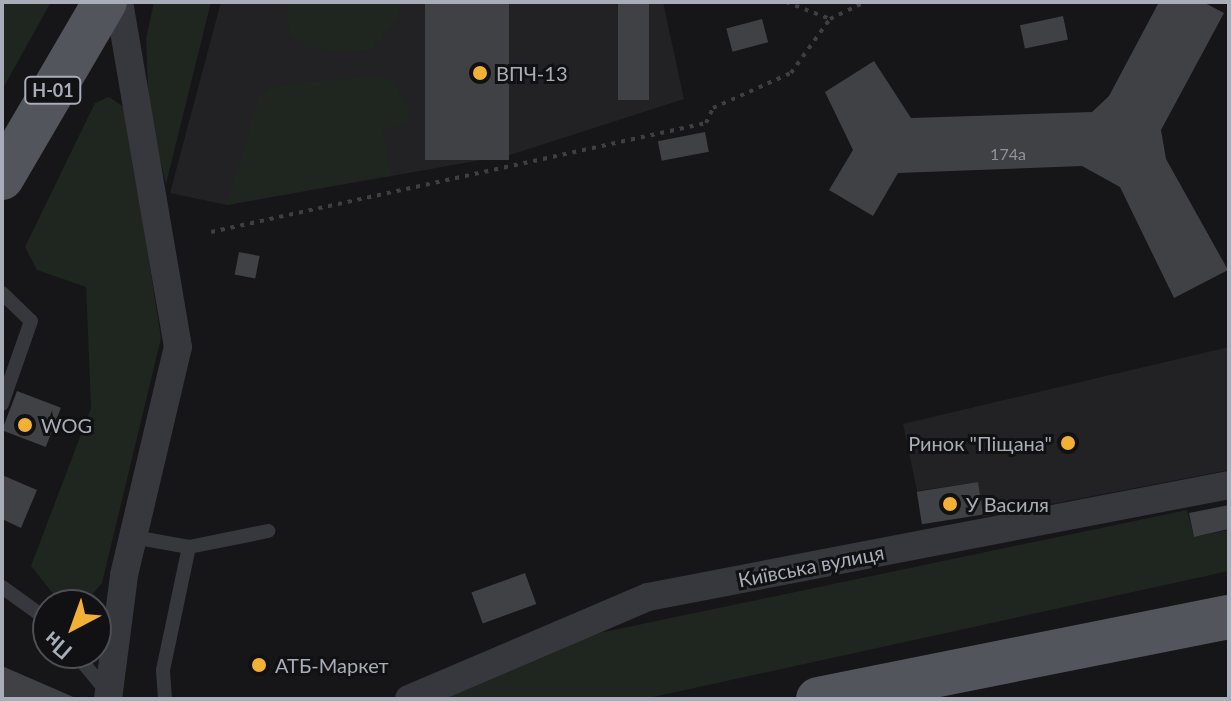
<!DOCTYPE html>
<meta charset="utf-8">
<style>
body{margin:0}
#map{position:relative;width:1231px;height:701px;overflow:hidden;background:#161618;font-family:Lato,sans-serif}
div>[style]{position:absolute}
[style*='--x']{left:calc(var(--x)*1px);top:calc(var(--y)*1px);width:calc(var(--w)*1px);rotate:calc(var(--a)*1deg)}
.built>*{inset:0;background:#222225}
.green>*{inset:0;background:#1e261f}
.building>*{inset:0;background:#404145;transform-origin:0 0}
.path>*{height:4px;margin-top:-2px;transform-origin:0;background:repeating-linear-gradient(90deg,#3d3f44 0 4px,transparent 0 10px)}
.service>*{height:14px;margin:-7px;padding:0 7px;transform-origin:7px;border-radius:7px;background:#37383d}
.minor>*{height:28px;margin:-14px;padding:0 14px;transform-origin:14px;border-radius:14px;background:#37383d}
.primary>*{height:44px;margin:-22px;padding:0 22px;transform-origin:22px;border-radius:22px;background:#53555c}
.dots>*{width:22px;height:22px;translate:-50% -50%;box-sizing:border-box;border:4px solid #111113;border-radius:50%}
span{translate:-50% -50%;white-space:nowrap;text-align:center;line-height:1.15;-webkit-text-stroke:6px #111113;paint-order:stroke}
.number-label{font-size:16px;color:#8e929b}
.number-label span{-webkit-text-stroke-width:0}
.shield-label span{padding:2px 6px;background:#111113;border:2px solid;border-radius:6px;-webkit-text-stroke-width:0}
.shield-label{font-size:18px;color:#a8adb8;font-weight:700}
.poi-label{font-size:20px;color:#a8adb8}
.left{translate:0 -50%;text-align:left}
.right{translate:-100% -50%;text-align:right}
.street-label{font-size:20px;color:#a8adb8}
.frame{position:absolute;inset:0;border:4px solid #a8adb8;pointer-events:none}
.north{position:absolute;left:32px;top:589px;width:80px;height:80px;box-sizing:border-box;background:#111113;border:2px solid #4d4f55;border-radius:50%;rotate:221deg;font-size:22px;font-weight:700;line-height:32px;text-align:center;color:#a8adb8}
.north::after{content:'';display:block;margin:auto;width:28px;height:36px;background:#f2b134;clip-path:polygon(50% 0,100% 100%,50% 72%,0 100%)}
</style>
<div id="map">
<div class="built">
<i style="clip-path:polygon(221px 2px,663px 2px,684px 99px,510px 155px,227px 205px,170px 193px)"></i>
<i style="clip-path:polygon(1229px 347px,1229px 470px,983px 517px,978px 482px,917px 491px,903px 424px)"></i>
</div>
<div class="green">
<i style="clip-path:polygon(2px 2px,51px 2px,2px 90px)"></i>
<i style="clip-path:polygon(154px 2px,211px 2px,166px 184px,149px 112px,146px 39px)"></i>
<i style="clip-path:polygon(286px 2px,398px 2px,400px 17px,370px 50px,344px 53px,308px 48px,290px 35px)"></i>
<i style="clip-path:polygon(373px 75px,393px 82px,408px 106px,409px 122px,382px 130px,391px 175px,227px 205px,259px 97px,274px 86px)"></i>
<i style="clip-path:polygon(109px 97px,125px 108px,161px 338px,102px 583px,85px 603px,62px 605px,31px 566px,91px 408px,86px 287px,37px 270px,25px 247px,95px 103px)"></i>
<i style="clip-path:polygon(1187px 510px,1194px 537px,1229px 530px,1229px 571px,644px 699px,436px 699px,585px 636px)"></i>
</div>
<div class="building">
<i style="left:425px;top:2px;width:84px;height:158px"></i>
<i style="left:618px;top:2px;width:31px;height:98px"></i>
<i style="clip-path:polygon(1159px 2px,1203px 2px,1224px 13px,1161px 130px,1166px 159px,1228px 270px,1174px 298px,1120px 187px,1082px 166px,898px 173px,873px 216px,829px 190px,853px 150px,825px 92px,874px 61px,911px 118px,1092px 112px,1109px 96px)"></i>
<i style="left:1063px;top:16px;width:24px;height:44px;rotate:78deg"></i>
<i style="left:762px;top:19px;width:24px;height:37px;rotate:75deg"></i>
<i style="left:705px;top:132px;width:20px;height:48px;rotate:79deg"></i>
<i style="left:239px;top:252px;width:21px;height:23px;rotate:11deg"></i>
<i style="left:17px;top:391px;width:47px;height:42px;rotate:21deg"></i>
<i style="clip-path:polygon(2px 475px,37px 490px,21px 528px,2px 519px)"></i>
<i style="left:978px;top:482px;width:33px;height:62px;rotate:81deg"></i>
<i style="clip-path:polygon(1229px 505px,1229px 529px,1194px 537px,1189px 513px)"></i>
<i style="left:525px;top:573px;width:33px;height:57px;rotate:70deg"></i>
<i style="clip-path:polygon(2px 666px,78px 699px,2px 699px)"></i>
</div>
<div class="path">
<i style="--x:786;--y:2;--w:47;--a:21.1"></i>
<i style="--x:830;--y:19;--w:39;--a:-26"></i>
<i style="--x:211;--y:232;--w:507;--a:-12.42"></i>
<i style="--x:706;--y:123;--w:17;--a:-65"></i>
<i style="--x:713;--y:108;--w:85;--a:-24.2"></i>
<i style="--x:791;--y:73;--w:67;--a:-54.2"></i>
</div>
<div class="service">
<i style="--x:2;--y:293;--w:40;--a:44"></i>
<i style="--x:31;--y:321;--w:88;--a:109.3"></i>
<i style="--x:133;--y:537;--w:57;--a:10.1"></i>
<i style="--x:2;--y:587;--w:57;--a:35.7"></i>
<i style="--x:75;--y:653;--w:52;--a:50.5"></i>
<i style="--x:165;--y:699;--w:29;--a:-94"></i>
<i style="--x:163;--y:670;--w:126;--a:-78.1"></i>
<i style="--x:189;--y:547;--w:81;--a:-11.4"></i>
</div>
<div class="minor">
<i style="--x:108;--y:699;--w:125;--a:-82.6"></i>
<i style="--x:124;--y:575;--w:234;--a:-76.7"></i>
<i style="--x:178;--y:347;--w:350;--a:-99.7"></i>
<i style="--x:409;--y:699;--w:260;--a:-23.1"></i>
<i style="--x:648;--y:597;--w:592;--a:-10.91"></i>
</div>
<div class="primary">
<i style="--x:2;--y:178;--w:204;--a:-59.7"></i>
<i style="--x:818;--y:699;--w:419;--a:-11.3"></i>
</div>
<div class="dots">
<i style="left:480px;top:73px;background:#f2b134"></i>
<i style="left:25px;top:425px;background:#f2b134"></i>
<i style="left:1068px;top:443px;background:#f2b134"></i>
<i style="left:950px;top:504px;background:#f2b134"></i>
<i style="left:259px;top:665px;background:#f2b134"></i>
</div>
<div class="number-label">
<span style="left:1008px;top:154px">174а</span>
</div>
<div class="shield-label">
<span style="left:53px;top:90px">Н-01</span>
</div>
<div class="poi-label">
<span class="left" style="left:496px;top:73px">ВПЧ-13</span>
<span class="left" style="left:41px;top:425px">WOG</span>
<span class="right" style="left:1052px;top:443px">Ринок "Піщана"</span>
<span class="left" style="left:966px;top:504px">У Василя</span>
<span class="left" style="left:275px;top:665px">АТБ-Маркет</span>
</div>
<div class="street-label">
<span style="left:811px;top:566px;rotate:-11deg">Київська вулиця</span>
</div>
<div class="frame"></div>
<div class="north">Пн</div>
</div>
